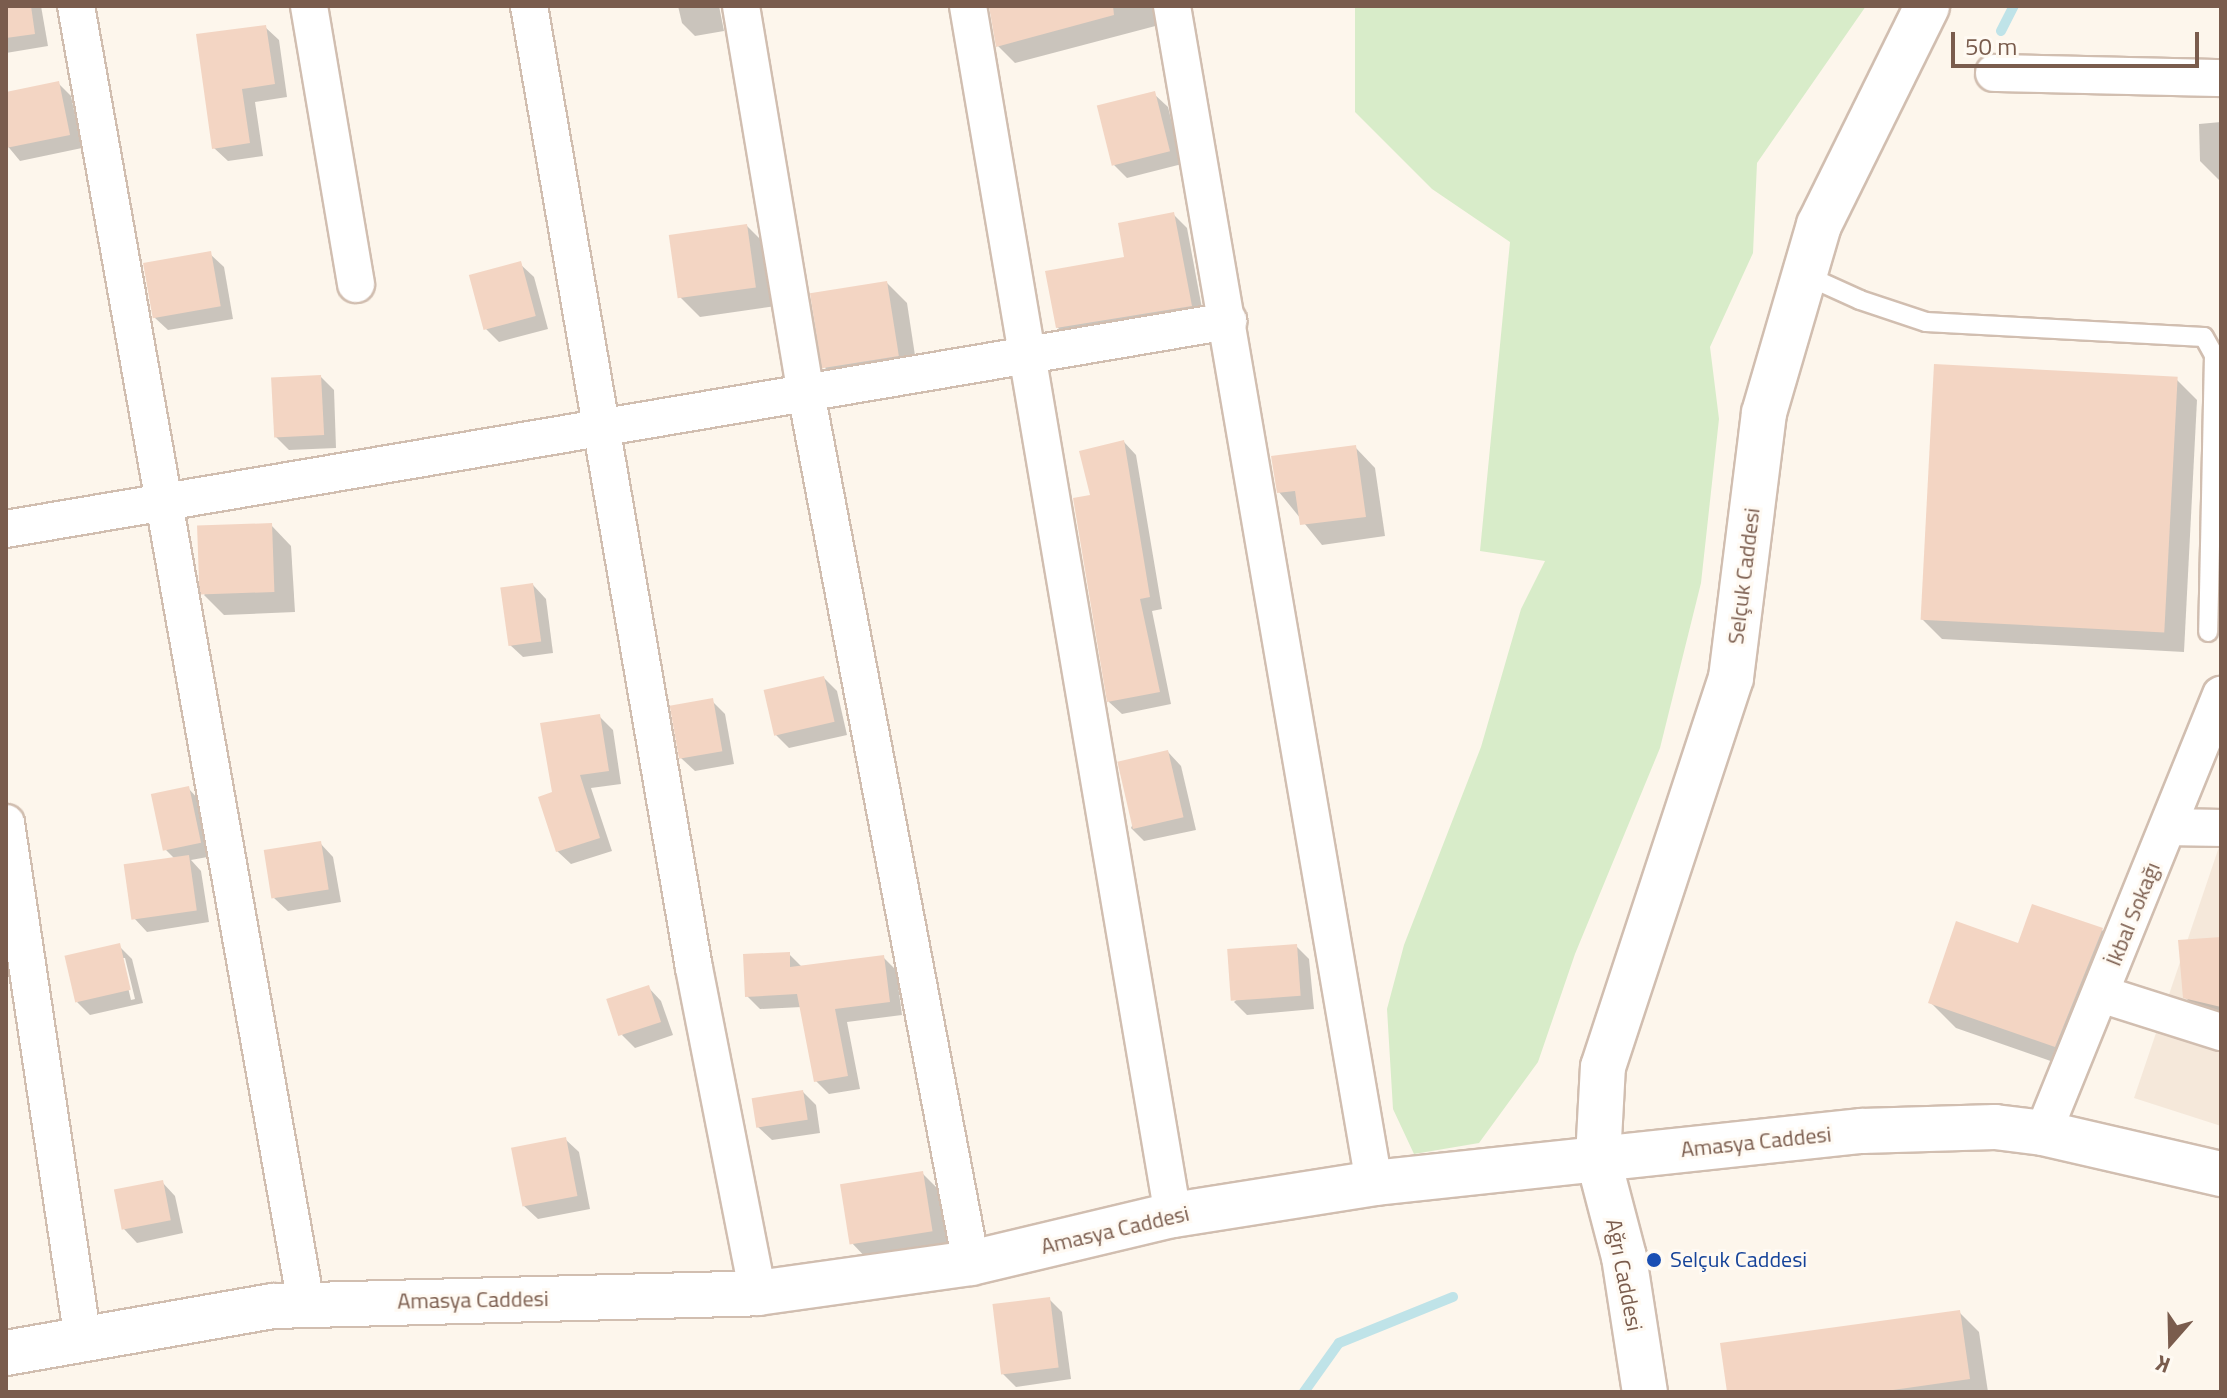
<!DOCTYPE html>
<meta charset="utf-8">
<style>
body{margin:0}
#map{position:relative;width:2227px;height:1398px;overflow:hidden;background:#fdf6ec;font-family:"Titillium Web",sans-serif}
div>[style]{position:absolute}
[style*='--x']{left:calc(var(--x)*1px);top:calc(var(--y)*1px);width:calc(var(--w)*1px);rotate:calc(var(--a)*1deg)}
.residential>*{inset:0;background:#f5e8da}
.green>*{inset:0;background:#d8ecc9}
.shadow>*{inset:0;background:#0003}
.stream>*{height:10px;margin:-5px;padding:0 5px;transform-origin:5px;border-radius:5px;background:#bfe3e8}
.building>*{inset:0;background:#f3d5c3;transform-origin:0 0}
.roads{filter:drop-shadow(2px 0 #d1beb0) drop-shadow(-2px 0 #d1beb0) drop-shadow(0 2px #d1beb0) drop-shadow(0 -2px #d1beb0)}
.service>*{height:18px;margin:-9px;padding:0 9px;transform-origin:9px;border-radius:9px;background:#fff}
.minor>*{height:36px;margin:-18px;padding:0 18px;transform-origin:18px;border-radius:18px;background:#fff}
.tertiary>*{height:44px;margin:-22px;padding:0 22px;transform-origin:22px;border-radius:22px;background:#fff}
.secondary>*{height:44px;margin:-22px;padding:0 22px;transform-origin:22px;border-radius:22px;background:#fff}
.dots>*{width:22px;height:22px;translate:-50% -50%;box-sizing:border-box;border:4px solid #fffaf3;border-radius:50%}
span{translate:-50% -50%;white-space:nowrap;text-align:center;line-height:1.15;-webkit-text-stroke:6px #fffaf3;paint-order:stroke}
.street-label{font-size:22px;color:#7a5c4d}
.transit-label{font-size:22px;color:#164399}
.left{translate:0 -50%;text-align:left}
.frame{position:absolute;inset:0;border:8px solid #7a5c4d;pointer-events:none}
.north{position:absolute;left:2131px;top:1302px;width:80px;height:80px;-webkit-text-stroke:6px #fffaf3;paint-order:stroke;rotate:200deg;font-size:22px;font-weight:700;line-height:32px;text-align:center;color:#7a5c4d}
.north::after{content:'';display:block;margin:auto;width:28px;height:36px;background:#7a5c4d;clip-path:polygon(50% 0,100% 100%,50% 72%,0 100%)}
.scale{position:absolute;left:1951px;top:32px;width:248px;height:36px;box-sizing:border-box;border:4px solid #7a5c4d;border-top:0;padding-left:10px;font-size:24px;line-height:28px;white-space:nowrap;color:#7a5c4d;-webkit-text-stroke:6px #fffaf3;paint-order:stroke}
</style>
<div id="map">
<div class="residential">
<i style="clip-path:polygon(2221px 841px,2221px 1126px,2134px 1098px)"></i>
</div>
<div class="green">
<i style="clip-path:polygon(1355px 6px,1866px 6px,1757px 163px,1753px 253px,1710px 347px,1719px 419px,1701px 583px,1660px 748px,1575px 954px,1538px 1062px,1479px 1143px,1414px 1154px,1393px 1109px,1387px 1009px,1404px 945px,1481px 747px,1521px 609px,1545px 561px,1480px 551px,1510px 242px,1432px 189px,1355px 112px)"></i>
</div>
<div class="shadow">
<i style="clip-path:polygon(6px 6px,41px 6px,48px 46px,6px 53px)"></i>
<i style="clip-path:polygon(678px 6px,719px 6px,724px 31px,695px 36px,682px 23px)"></i>
<i style="clip-path:polygon(989px 6px,1159px 6px,1163px 24px,1015px 63px,998px 46px)"></i>
<i style="clip-path:polygon(265px 27px,279px 40px,287px 97px,255px 102px,263px 156px,228px 161px,214px 148px)"></i>
<i style="clip-path:polygon(58px 83px,71px 96px,82px 148px,20px 161px,6px 144px,6px 94px)"></i>
<i style="clip-path:polygon(1154px 94px,1168px 107px,1182px 164px,1127px 178px,1114px 165px)"></i>
<i style="clip-path:polygon(2221px 122px,2221px 180px,2219px 180px,2200px 161px,2199px 124px)"></i>
<i style="clip-path:polygon(1174px 215px,1187px 228px,1204px 319px,1071px 340px,1057px 327px)"></i>
<i style="clip-path:polygon(747px 226px,767px 246px,776px 306px,700px 317px,680px 297px)"></i>
<i style="clip-path:polygon(210px 254px,224px 267px,233px 319px,168px 330px,154px 317px)"></i>
<i style="clip-path:polygon(520px 264px,534px 277px,548px 329px,499px 342px,486px 329px)"></i>
<i style="clip-path:polygon(887px 283px,907px 303px,918px 375px,845px 388px,825px 368px)"></i>
<i style="clip-path:polygon(321px 377px,334px 390px,336px 448px,289px 450px,276px 437px)"></i>
<i style="clip-path:polygon(2177px 380px,2197px 400px,2184px 652px,1942px 639px,1922px 619px)"></i>
<i style="clip-path:polygon(1124px 442px,1136px 455px,1162px 609px,1152px 611px,1171px 704px,1122px 714px,1109px 702px,1092px 497px)"></i>
<i style="clip-path:polygon(1355px 447px,1375px 468px,1385px 536px,1322px 545px,1279px 492px)"></i>
<i style="clip-path:polygon(271px 525px,291px 546px,295px 612px,224px 615px,204px 595px)"></i>
<i style="clip-path:polygon(533px 585px,546px 599px,553px 653px,523px 657px,509px 644px)"></i>
<i style="clip-path:polygon(824px 678px,837px 691px,847px 735px,789px 748px,776px 735px)"></i>
<i style="clip-path:polygon(712px 701px,725px 714px,734px 764px,695px 771px,681px 758px)"></i>
<i style="clip-path:polygon(599px 716px,613px 730px,621px 784px,591px 788px,612px 851px,571px 864px,557px 851px,554px 793px)"></i>
<i style="clip-path:polygon(1168px 752px,1181px 766px,1196px 830px,1144px 841px,1131px 828px)"></i>
<i style="clip-path:polygon(188px 788px,201px 802px,213px 856px,191px 860px,201px 871px,209px 922px,147px 932px,134px 918px,175px 859px,166px 850px)"></i>
<i style="clip-path:polygon(320px 843px,333px 857px,341px 902px,288px 911px,274px 898px)"></i>
<i style="clip-path:polygon(2033px 906px,2102px 930px,2129px 957px,2082px 1072px,1956px 1028px,1930px 1002px,2019px 946px)"></i>
<i style="clip-path:polygon(2221px 939px,2221px 1018px,2199px 1011px,2185px 997px)"></i>
<i style="clip-path:polygon(evenodd,119px 946px,132px 959px,143px 1003px,90px 1015px,77px 1002px,119px 946px,121px 958px,125px 958px,135px 999px,131px 1000px,121px 958px)"></i>
<i style="clip-path:polygon(1296px 946px,1309px 959px,1314px 1009px,1247px 1015px,1234px 1002px)"></i>
<i style="clip-path:polygon(789px 954px,802px 967px,883px 957px,896px 970px,902px 1015px,847px 1022px,860px 1089px,829px 1094px,816px 1081px,802px 1007px,760px 1009px,747px 996px)"></i>
<i style="clip-path:polygon(648px 987px,661px 1001px,673px 1035px,635px 1048px,622px 1035px)"></i>
<i style="clip-path:polygon(803px 1092px,816px 1105px,820px 1133px,772px 1140px,758px 1127px)"></i>
<i style="clip-path:polygon(565px 1139px,579px 1152px,590px 1209px,538px 1219px,524px 1206px)"></i>
<i style="clip-path:polygon(922px 1173px,942px 1193px,951px 1251px,870px 1262px,850px 1241px)"></i>
<i style="clip-path:polygon(162px 1182px,175px 1196px,183px 1233px,137px 1243px,124px 1229px)"></i>
<i style="clip-path:polygon(1049px 1299px,1062px 1312px,1071px 1379px,1016px 1387px,1003px 1374px)"></i>
<i style="clip-path:polygon(1959px 1312px,1979px 1332px,1988px 1392px,1729px 1392px)"></i>
</div>
<div class="stream">
<i style="--x:2001;--y:31;--w:28;--a:-63"></i>
<i style="--x:1304;--y:1392;--w:60;--a:-54.5"></i>
<i style="--x:1339;--y:1343;--w:123;--a:-22"></i>
</div>
<div class="building">
<i style="clip-path:polygon(6px 6px,31px 6px,35px 34px,6px 38px)"></i>
<i style="clip-path:polygon(989px 6px,1113px 6px,1114px 15px,996px 47px)"></i>
<i style="clip-path:polygon(266px 25px,275px 84px,242px 89px,250px 143px,212px 149px,196px 34px)"></i>
<i style="clip-path:polygon(59px 81px,70px 135px,6px 148px,6px 92px)"></i>
<i style="left:1155px;top:91px;width:62px;height:60px;rotate:76deg"></i>
<i style="clip-path:polygon(1174px 212px,1192px 306px,1056px 328px,1045px 271px,1124px 257px,1118px 223px)"></i>
<i style="left:747px;top:224px;width:64px;height:79px;rotate:82deg"></i>
<i style="left:211px;top:251px;width:56px;height:69px;rotate:80deg"></i>
<i style="left:521px;top:261px;width:57px;height:54px;rotate:75deg"></i>
<i style="left:887px;top:281px;width:76px;height:78px;rotate:81deg"></i>
<i style="left:1934px;top:364px;width:244px;height:256px;rotate:3deg"></i>
<i style="left:321px;top:375px;width:60px;height:50px;rotate:87deg"></i>
<i style="clip-path:polygon(1124px 440px,1150px 597px,1140px 599px,1160px 692px,1107px 702px,1073px 498px,1090px 495px,1079px 451px)"></i>
<i style="clip-path:polygon(1356px 445px,1366px 517px,1300px 525px,1295px 491px,1277px 493px,1271px 456px)"></i>
<i style="left:272px;top:523px;width:69px;height:75px;rotate:88deg"></i>
<i style="left:533px;top:583px;width:59px;height:33px;rotate:82deg"></i>
<i style="left:824px;top:676px;width:47px;height:62px;rotate:77deg"></i>
<i style="left:713px;top:698px;width:54px;height:44px;rotate:80deg"></i>
<i style="clip-path:polygon(600px 714px,609px 771px,580px 775px,600px 838px,556px 852px,538px 797px,552px 792px,540px 723px)"></i>
<i style="left:1168px;top:750px;width:69px;height:52px;rotate:77deg"></i>
<i style="left:189px;top:786px;width:58px;height:39px;rotate:78deg"></i>
<i style="left:321px;top:841px;width:49px;height:58px;rotate:81deg"></i>
<i style="left:189px;top:855px;width:56px;height:66px;rotate:82deg"></i>
<i style="clip-path:polygon(2032px 904px,2103px 928px,2055px 1047px,1928px 1003px,1956px 921px,2018px 943px)"></i>
<i style="clip-path:polygon(2221px 937px,2221px 1007px,2183px 998px,2178px 940px)"></i>
<i style="left:120px;top:943px;width:48px;height:57px;rotate:77deg"></i>
<i style="left:1297px;top:944px;width:52px;height:70px;rotate:86deg"></i>
<i style="clip-path:polygon(790px 952px,790px 967px,884px 955px,890px 1002px,835px 1009px,848px 1076px,814px 1082px,797px 994px,745px 997px,743px 954px)"></i>
<i style="left:649px;top:985px;width:39px;height:45px;rotate:72deg"></i>
<i style="left:803px;top:1090px;width:30px;height:52px;rotate:81deg"></i>
<i style="left:566px;top:1137px;width:60px;height:56px;rotate:79deg"></i>
<i style="left:923px;top:1171px;width:61px;height:84px;rotate:81deg"></i>
<i style="left:163px;top:1180px;width:41px;height:50px;rotate:79deg"></i>
<i style="left:1050px;top:1297px;width:71px;height:58px;rotate:83deg"></i>
<i style="clip-path:polygon(1960px 1310px,1970px 1379px,1879px 1392px,1727px 1392px,1720px 1343px)"></i>
</div>
<div class="roads">
<div class="service">
<i style="--x:1805;--y:275;--w:60;--a:24.4"></i>
<i style="--x:1860;--y:300;--w:70;--a:18.4"></i>
<i style="--x:1926;--y:322;--w:278;--a:3.1"></i>
<i style="--x:2204;--y:337;--w:21;--a:61"></i>
<i style="--x:2214;--y:355;--w:277;--a:91.2"></i>
</div>
<div class="minor">
<i style="--x:76;--y:6;--w:1318;--a:79.95"></i>
<i style="--x:309;--y:6;--w:282;--a:80.4"></i>
<i style="--x:529;--y:6;--w:976;--a:80.27"></i>
<i style="--x:694;--y:968;--w:331;--a:78.9"></i>
<i style="--x:741;--y:6;--w:392;--a:80.5"></i>
<i style="--x:806;--y:393;--w:886;--a:79.26"></i>
<i style="--x:968;--y:6;--w:1226;--a:80.38"></i>
<i style="--x:1172;--y:6;--w:1194;--a:80.26"></i>
<i style="--x:1994;--y:73;--w:227;--a:1.3"></i>
<i style="--x:6;--y:529;--w:1240;--a:-9.66"></i>
<i style="--x:6;--y:823;--w:523;--a:81.53"></i>
<i style="--x:2169;--y:827;--w:52;--a:1.1"></i>
<i style="--x:2101;--y:994;--w:126;--a:17.6"></i>
<i style="--x:2043;--y:1133;--w:473;--a:-67.9"></i>
</div>
<div class="tertiary">
<i style="--x:1598;--y:1158;--w:91;--a:-86.9"></i>
<i style="--x:1603;--y:1067;--w:410;--a:-71.8"></i>
<i style="--x:1731;--y:678;--w:267;--a:-82.9"></i>
<i style="--x:1764;--y:413;--w:196;--a:-73.7"></i>
<i style="--x:1819;--y:225;--w:244;--a:-63.7"></i>
<i style="--x:6;--y:1353;--w:271;--a:-10"></i>
<i style="--x:273;--y:1306;--w:485;--a:-1.5"></i>
<i style="--x:758;--y:1293;--w:215;--a:-8"></i>
<i style="--x:971;--y:1263;--w:208;--a:-13.4"></i>
<i style="--x:1173;--y:1215;--w:204;--a:-9"></i>
<i style="--x:1374;--y:1183;--w:491;--a:-6.1"></i>
<i style="--x:1862;--y:1131;--w:133;--a:-1.7"></i>
<i style="--x:1995;--y:1127;--w:48;--a:7.1"></i>
<i style="--x:2043;--y:1133;--w:183;--a:13"></i>
</div>
<div class="secondary">
<i style="--x:1598;--y:1158;--w:102;--a:75.3"></i>
<i style="--x:1624;--y:1257;--w:137;--a:81.2"></i>
</div>
</div>
<div class="dots">
<i style="left:1654px;top:1260px;background:#1a4fb4"></i>
</div>
<div class="street-label">
<span style="left:1744px;top:576px;rotate:-83deg">Selçuk Caddesi</span>
<span style="left:2133px;top:914px;rotate:-68deg">İkbal Sokağı</span>
<span style="left:1756px;top:1142px;rotate:-6deg">Amasya Caddesi</span>
<span style="left:1115px;top:1230px;rotate:-13deg">Amasya Caddesi</span>
<span style="left:1624px;top:1275px;rotate:79deg">Ağrı Caddesi</span>
<span style="left:473px;top:1300px;rotate:-1deg">Amasya Caddesi</span>
</div>
<div class="transit-label">
<span class="left" style="left:1670px;top:1260px">Selçuk Caddesi</span>
</div>
<div class="frame"></div>
<div class="north">K</div>
<div class="scale">50 m</div>
</div>
